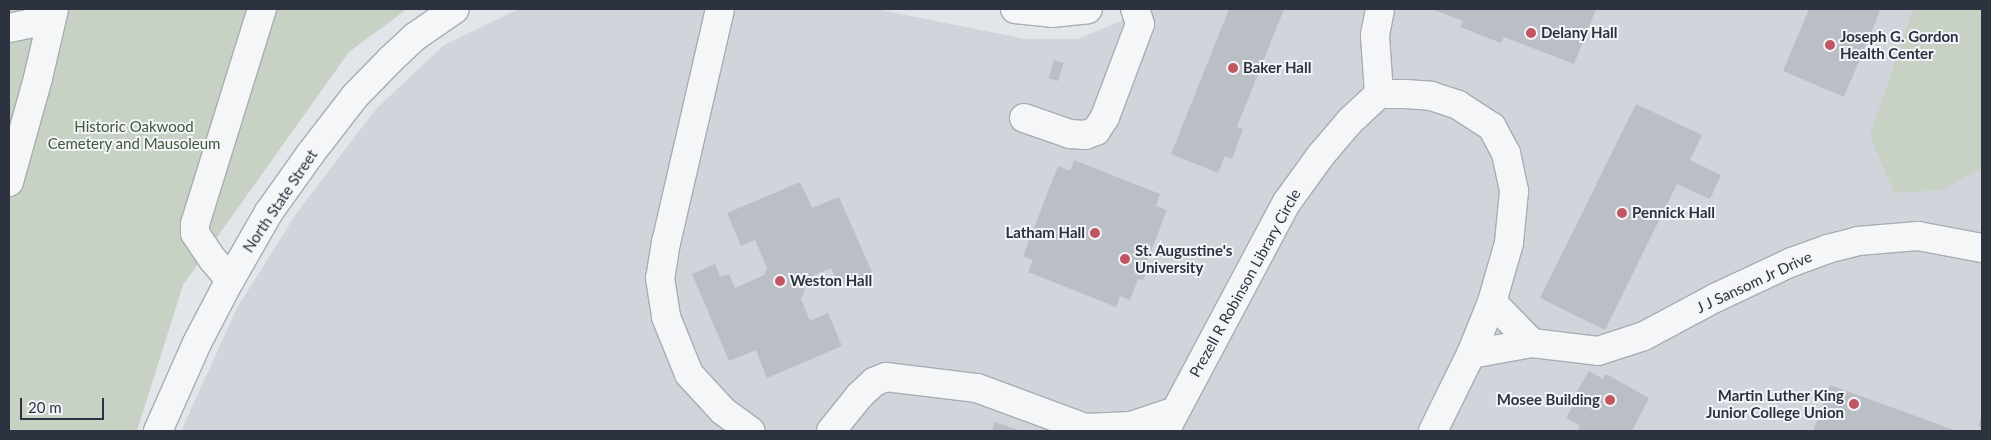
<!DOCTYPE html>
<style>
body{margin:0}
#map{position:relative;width:1991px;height:440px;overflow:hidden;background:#e2e5e9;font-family:Lato,sans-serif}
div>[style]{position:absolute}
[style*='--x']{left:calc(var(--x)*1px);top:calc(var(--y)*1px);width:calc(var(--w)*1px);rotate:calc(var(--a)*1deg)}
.built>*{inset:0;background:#d1d4db}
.green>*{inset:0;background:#c7d2c4}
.building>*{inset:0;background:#babec5;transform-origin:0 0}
.roads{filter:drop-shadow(1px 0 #a8acb3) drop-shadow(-1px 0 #a8acb3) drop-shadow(0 1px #a8acb3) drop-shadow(0 -1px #a8acb3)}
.minor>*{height:28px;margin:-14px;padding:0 14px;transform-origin:14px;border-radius:14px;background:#f5f6f8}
.dots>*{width:14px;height:14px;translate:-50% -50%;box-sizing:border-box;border:2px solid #f2f4f7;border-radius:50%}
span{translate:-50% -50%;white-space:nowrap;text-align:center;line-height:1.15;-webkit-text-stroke:4px #f2f4f7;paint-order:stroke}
.poi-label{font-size:15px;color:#2c323f;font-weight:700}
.left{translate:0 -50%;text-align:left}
.right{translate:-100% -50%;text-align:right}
.park-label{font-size:15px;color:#40593b}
.street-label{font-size:15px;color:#2c323f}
.frame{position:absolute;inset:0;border:10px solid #2c323f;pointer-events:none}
.scale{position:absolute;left:20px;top:398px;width:84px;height:22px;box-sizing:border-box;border:2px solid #2c323f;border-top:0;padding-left:6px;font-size:15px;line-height:18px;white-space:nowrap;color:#2c323f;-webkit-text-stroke:4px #f2f4f7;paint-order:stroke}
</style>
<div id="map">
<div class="built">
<i style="clip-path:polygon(519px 9px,876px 9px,1025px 39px,1078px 39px,1149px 9px,1982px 9px,1982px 431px,181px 431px,237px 308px,298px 211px,376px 109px,444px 45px)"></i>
</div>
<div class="green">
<i style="clip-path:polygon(9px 9px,407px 9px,349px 52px,183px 285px,137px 431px,9px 431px)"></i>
<i style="clip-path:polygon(1913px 9px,1982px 9px,1982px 168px,1942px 190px,1894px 193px,1870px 136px)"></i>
</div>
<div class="building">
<i style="clip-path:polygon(1229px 9px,1284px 9px,1237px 127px,1243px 129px,1232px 159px,1225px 156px,1218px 173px,1171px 154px)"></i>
<i style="clip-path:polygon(1431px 9px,1596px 9px,1574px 64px,1504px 37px,1501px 43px,1460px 27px,1463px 21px)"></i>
<i style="clip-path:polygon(1809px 9px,1874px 9px,1880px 11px,1844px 97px,1783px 71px)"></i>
<i style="left:1054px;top:60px;width:10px;height:19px;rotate:17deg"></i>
<i style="clip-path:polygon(1636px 104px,1702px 135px,1690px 160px,1721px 175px,1710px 199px,1677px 184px,1605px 330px,1540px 298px)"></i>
<i style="clip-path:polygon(1074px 160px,1160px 194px,1156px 206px,1167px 210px,1146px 264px,1149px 266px,1143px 280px,1138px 279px,1130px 300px,1120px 296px,1116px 307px,1028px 272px,1033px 260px,1023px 256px,1058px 166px,1070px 171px)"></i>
<i style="clip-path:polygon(800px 182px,812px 208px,839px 197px,872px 272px,839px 286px,831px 268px,810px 277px,801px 299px,810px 321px,828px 313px,842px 346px,767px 378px,756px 350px,729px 361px,692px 274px,715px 264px,720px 277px,729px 274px,735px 288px,764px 275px,767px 268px,755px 240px,741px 246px,727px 213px)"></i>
<i style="clip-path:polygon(1589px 371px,1603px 379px,1606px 374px,1649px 398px,1632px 431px,1582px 431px,1578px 429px,1580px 426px,1566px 418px,1574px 404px,1570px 403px)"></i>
<i style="clip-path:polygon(1830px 385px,1957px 431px,1813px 431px)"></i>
<i style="clip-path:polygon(1982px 414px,1982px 428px,1978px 426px)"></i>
<i style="clip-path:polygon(995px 422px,1021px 431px,992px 431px)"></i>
</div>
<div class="roads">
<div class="minor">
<i style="--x:720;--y:9;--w:239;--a:103"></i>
<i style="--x:666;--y:242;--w:36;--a:99"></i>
<i style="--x:660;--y:278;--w:39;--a:81"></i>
<i style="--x:666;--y:317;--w:61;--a:68"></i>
<i style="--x:689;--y:374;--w:50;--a:47.4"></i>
<i style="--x:723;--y:411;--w:34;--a:36"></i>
<i style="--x:1015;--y:9;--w:37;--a:6"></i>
<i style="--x:1052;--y:13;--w:36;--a:-6"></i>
<i style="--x:9;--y:28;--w:24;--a:-12"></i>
<i style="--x:32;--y:23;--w:17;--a:3"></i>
<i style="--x:1379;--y:94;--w:59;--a:-93.9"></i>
<i style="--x:1375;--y:35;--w:26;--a:-79"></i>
<i style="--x:1024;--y:118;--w:49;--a:19.2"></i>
<i style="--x:1070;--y:134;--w:15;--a:4"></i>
<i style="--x:1085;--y:135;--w:12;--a:-20"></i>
<i style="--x:1096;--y:131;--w:17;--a:-57"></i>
<i style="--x:1105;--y:117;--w:99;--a:-69.4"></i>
<i style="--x:1140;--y:24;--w:16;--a:-108"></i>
<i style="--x:9;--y:182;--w:108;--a:-74.4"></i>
<i style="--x:38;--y:78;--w:71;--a:-76.9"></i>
<i style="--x:230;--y:280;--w:26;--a:-130"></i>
<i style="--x:213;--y:260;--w:32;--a:-124"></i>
<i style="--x:195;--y:233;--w:9;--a:-90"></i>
<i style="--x:195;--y:224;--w:225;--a:-72.7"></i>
<i style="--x:1492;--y:302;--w:57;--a:45.7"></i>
<i style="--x:1471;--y:354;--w:62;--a:-10.2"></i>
<i style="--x:1532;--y:343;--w:66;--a:6.9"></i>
<i style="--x:1598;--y:351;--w:48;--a:-18.1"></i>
<i style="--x:1644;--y:336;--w:81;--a:-28.2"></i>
<i style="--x:1715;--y:298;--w:85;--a:-25.1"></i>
<i style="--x:1792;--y:262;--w:37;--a:-20"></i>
<i style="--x:1827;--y:249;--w:32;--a:-14"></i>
<i style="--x:1858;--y:241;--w:60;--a:-4.8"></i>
<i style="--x:1918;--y:236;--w:65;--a:10.6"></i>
<i style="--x:158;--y:431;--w:96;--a:-66.1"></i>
<i style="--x:197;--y:343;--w:71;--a:-62.4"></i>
<i style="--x:230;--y:280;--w:78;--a:-60.2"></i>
<i style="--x:269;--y:212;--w:72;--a:-54.6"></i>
<i style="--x:311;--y:153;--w:72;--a:-52.3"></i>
<i style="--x:355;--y:96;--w:50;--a:-45.8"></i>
<i style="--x:390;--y:60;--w:35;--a:-43"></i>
<i style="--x:416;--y:36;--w:47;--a:-34.7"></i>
<i style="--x:831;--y:431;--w:45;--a:-51.3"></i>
<i style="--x:859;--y:396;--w:21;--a:-43"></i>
<i style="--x:874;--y:382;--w:13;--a:-23"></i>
<i style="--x:886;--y:377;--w:92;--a:6.9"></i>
<i style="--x:977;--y:388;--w:115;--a:20.3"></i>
<i style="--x:1085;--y:428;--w:46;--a:-2.5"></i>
<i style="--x:1131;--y:426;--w:44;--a:-18.4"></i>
<i style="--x:1165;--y:431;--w:259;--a:-62"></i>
<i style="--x:1287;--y:202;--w:58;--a:-54.1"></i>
<i style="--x:1321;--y:155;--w:45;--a:-49.5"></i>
<i style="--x:1350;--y:121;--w:40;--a:-43"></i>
<i style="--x:1379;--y:94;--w:26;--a:0"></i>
<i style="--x:1405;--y:94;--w:26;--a:4"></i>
<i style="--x:1431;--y:96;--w:28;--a:18"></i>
<i style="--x:1458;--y:105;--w:40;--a:32.9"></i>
<i style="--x:1492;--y:127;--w:30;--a:62"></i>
<i style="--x:1506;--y:153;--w:39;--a:78"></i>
<i style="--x:1514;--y:191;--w:52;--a:95.5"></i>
<i style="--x:1509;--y:243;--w:61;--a:106.1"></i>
<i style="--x:1492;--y:302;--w:56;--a:112"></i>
<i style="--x:1471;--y:354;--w:86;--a:116.3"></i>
</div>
</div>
<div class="dots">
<i style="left:1531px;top:33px;background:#c05662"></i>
<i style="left:1830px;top:45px;background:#c05662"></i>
<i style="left:1233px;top:68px;background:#c05662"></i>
<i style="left:1622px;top:213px;background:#c05662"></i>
<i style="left:1095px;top:233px;background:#c05662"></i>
<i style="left:1125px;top:259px;background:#c05662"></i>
<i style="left:780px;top:281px;background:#c05662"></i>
<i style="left:1610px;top:400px;background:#c05662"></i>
<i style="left:1854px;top:404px;background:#c05662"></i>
</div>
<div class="poi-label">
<span class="left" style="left:1541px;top:33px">Delany Hall</span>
<span class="left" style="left:1840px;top:45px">Joseph G. Gordon<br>Health Center</span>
<span class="left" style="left:1243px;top:68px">Baker Hall</span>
<span class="left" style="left:1632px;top:213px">Pennick Hall</span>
<span class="right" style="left:1085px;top:233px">Latham Hall</span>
<span class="left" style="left:1135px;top:259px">St. Augustine's<br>University</span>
<span class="left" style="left:790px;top:281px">Weston Hall</span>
<span class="right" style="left:1844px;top:404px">Martin Luther King<br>Junior College Union</span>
<span class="right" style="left:1600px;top:400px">Mosee Building</span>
</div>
<div class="park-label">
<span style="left:134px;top:135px">Historic Oakwood<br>Cemetery and Mausoleum</span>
</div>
<div class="street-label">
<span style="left:280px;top:201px;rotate:-56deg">North State Street</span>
<span style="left:1754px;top:282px;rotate:-25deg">J J Sansom Jr Drive</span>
<span style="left:1245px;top:283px;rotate:-61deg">Prezell R Robinson Library Circle</span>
</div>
<div class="frame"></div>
<div class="scale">20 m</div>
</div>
